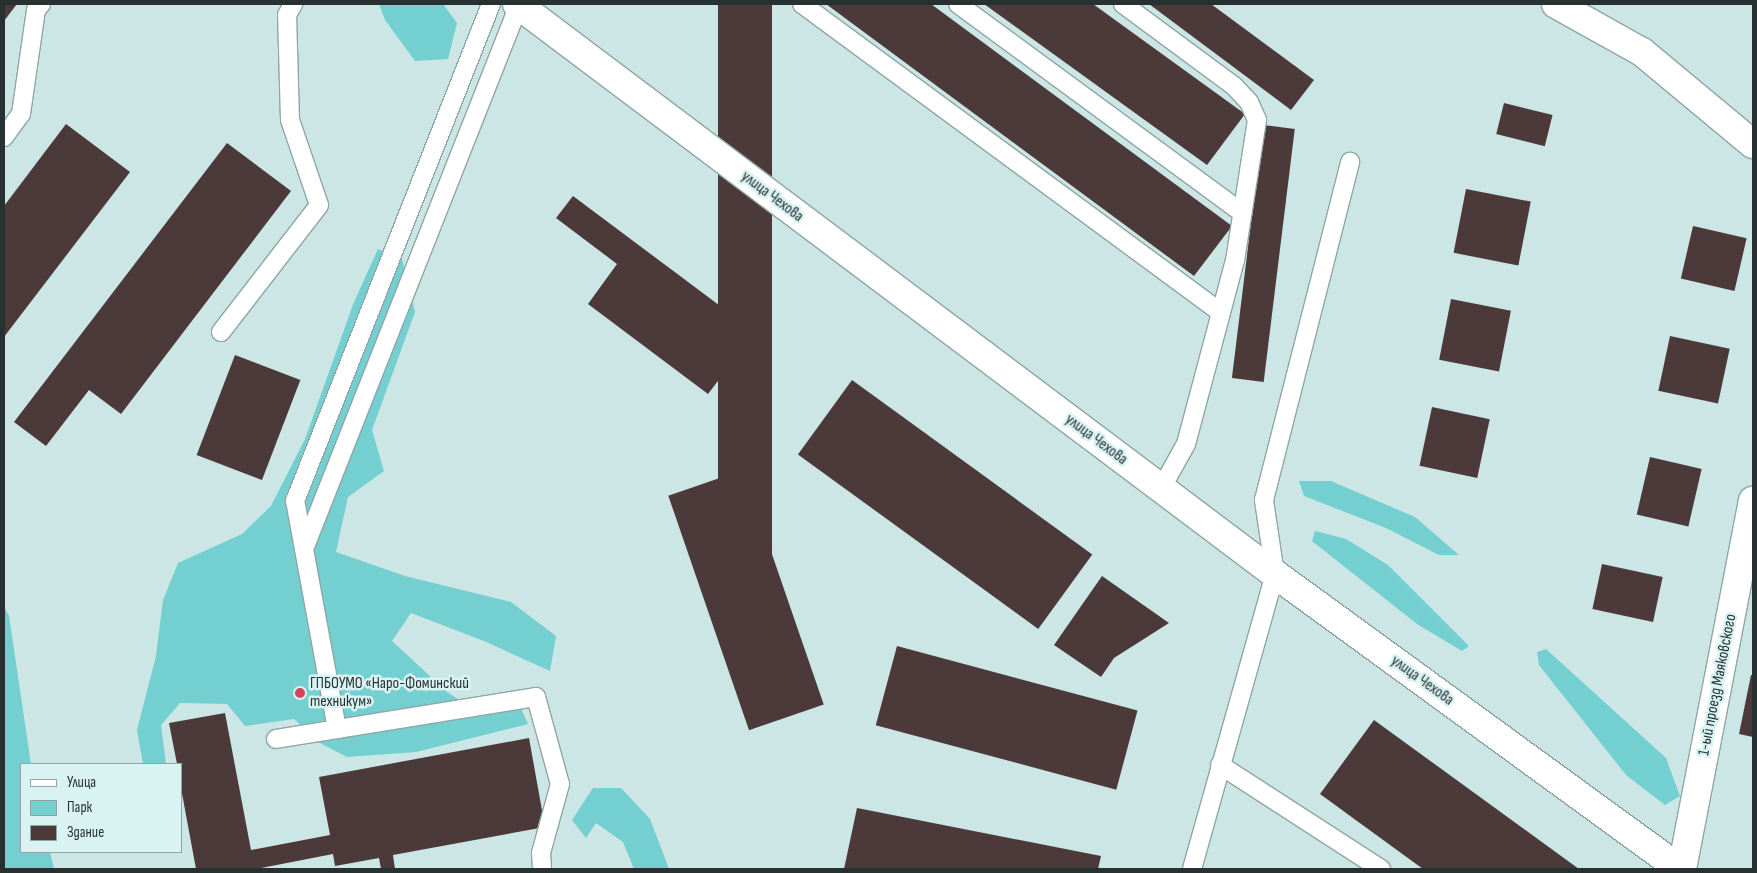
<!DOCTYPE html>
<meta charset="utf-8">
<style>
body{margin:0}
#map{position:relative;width:1757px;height:873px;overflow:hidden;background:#cce5e5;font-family:"Sofia Sans Condensed",sans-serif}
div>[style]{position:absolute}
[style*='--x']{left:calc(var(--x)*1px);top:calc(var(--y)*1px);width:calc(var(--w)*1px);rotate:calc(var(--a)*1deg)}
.green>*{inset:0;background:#73cfd0}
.building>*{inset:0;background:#4c3a3a;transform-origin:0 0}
.roads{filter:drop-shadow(1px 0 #8ea6a5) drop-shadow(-1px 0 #8ea6a5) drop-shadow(0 1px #8ea6a5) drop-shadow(0 -1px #8ea6a5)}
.lane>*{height:18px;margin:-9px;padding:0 9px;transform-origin:9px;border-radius:9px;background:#fff}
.street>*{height:28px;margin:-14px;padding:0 14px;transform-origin:14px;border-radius:14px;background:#fff}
.dots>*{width:14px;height:14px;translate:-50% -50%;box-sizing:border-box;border:2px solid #d9f2f2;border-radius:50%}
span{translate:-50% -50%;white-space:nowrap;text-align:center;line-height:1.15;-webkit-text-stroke:5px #d9f2f2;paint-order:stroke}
.street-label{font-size:16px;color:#283131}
.poi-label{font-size:16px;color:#283131}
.left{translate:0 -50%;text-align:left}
.frame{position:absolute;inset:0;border:5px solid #283131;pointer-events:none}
.legend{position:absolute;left:20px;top:763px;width:162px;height:90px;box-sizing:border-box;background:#d9f2f2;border:1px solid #92a5a5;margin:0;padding:6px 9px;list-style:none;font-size:15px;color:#283131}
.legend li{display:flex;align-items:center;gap:10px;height:25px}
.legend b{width:25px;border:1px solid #92a5a5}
</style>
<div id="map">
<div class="green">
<i style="clip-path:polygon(379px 4px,443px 4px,457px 23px,448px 59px,415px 61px,385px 20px)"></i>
<i style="clip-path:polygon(378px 249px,402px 259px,415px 312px,372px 430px,384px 471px,348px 497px,336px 552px,405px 576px,511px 602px,556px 636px,550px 671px,484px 641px,411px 613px,392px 641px,447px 692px,476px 711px,520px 706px,528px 724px,416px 752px,347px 757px,318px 742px,294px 719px,245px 726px,227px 704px,180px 703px,161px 725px,166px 764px,143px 764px,137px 730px,156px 656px,163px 600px,178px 563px,242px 534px,271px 506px,305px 439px,354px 302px)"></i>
<i style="clip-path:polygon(1299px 481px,1331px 481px,1415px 517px,1459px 555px,1439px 555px,1386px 528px,1304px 496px)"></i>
<i style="clip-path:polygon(1315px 531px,1346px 539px,1388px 565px,1469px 646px,1462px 651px,1417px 624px,1312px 541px)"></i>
<i style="clip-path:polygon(4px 606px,9px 616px,31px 764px,21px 764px,21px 852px,50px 852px,54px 869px,4px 869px)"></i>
<i style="clip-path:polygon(1546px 649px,1666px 758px,1680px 796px,1665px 805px,1626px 775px,1539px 665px,1537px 652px)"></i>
<i style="clip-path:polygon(593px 788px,621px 788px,650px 819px,669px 869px,634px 869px,623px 842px,596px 823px,586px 838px,572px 820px)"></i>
</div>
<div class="building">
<i style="clip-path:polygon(4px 4px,17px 4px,4px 21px)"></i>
<i style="left:718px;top:4px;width:54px;height:564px"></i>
<i style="clip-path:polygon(826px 4px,931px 4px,1232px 226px,1194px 276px)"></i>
<i style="clip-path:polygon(984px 4px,1093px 4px,1245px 114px,1207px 165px)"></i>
<i style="clip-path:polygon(1149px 4px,1211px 4px,1314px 80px,1291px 110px)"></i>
<i style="left:1504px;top:103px;width:50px;height:32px;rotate:14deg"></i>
<i style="clip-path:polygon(66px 124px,130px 172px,4px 337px,4px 206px)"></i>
<i style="left:1263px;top:125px;width:32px;height:255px;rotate:7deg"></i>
<i style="clip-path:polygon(227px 143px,291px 191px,121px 414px,89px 390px,46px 446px,14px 422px)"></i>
<i style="left:1466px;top:189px;width:66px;height:65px;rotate:11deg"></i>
<i style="clip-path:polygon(573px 196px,755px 332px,708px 394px,588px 304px,617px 264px,556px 218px)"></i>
<i style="left:1693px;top:226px;width:55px;height:54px;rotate:13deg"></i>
<i style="left:1451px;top:299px;width:61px;height:62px;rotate:11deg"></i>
<i style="left:1670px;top:336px;width:61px;height:56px;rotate:12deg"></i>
<i style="left:235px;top:355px;width:70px;height:107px;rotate:21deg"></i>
<i style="left:852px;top:380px;width:297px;height:92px;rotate:36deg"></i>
<i style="left:1432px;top:407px;width:59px;height:60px;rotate:12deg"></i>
<i style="left:1650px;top:457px;width:53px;height:59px;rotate:13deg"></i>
<i style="left:743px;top:470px;width:248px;height:79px;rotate:71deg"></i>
<i style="left:1602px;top:564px;width:62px;height:46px;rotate:12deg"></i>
<i style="clip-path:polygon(1102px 576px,1169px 623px,1114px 658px,1101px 677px,1054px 645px)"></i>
<i style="left:897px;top:646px;width:249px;height:82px;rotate:15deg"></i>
<i style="clip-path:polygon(1751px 675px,1753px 675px,1753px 737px,1739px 734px)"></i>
<i style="clip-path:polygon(225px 713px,251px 850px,330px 835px,319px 777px,529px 738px,545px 827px,393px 855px,395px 869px,381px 869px,379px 858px,335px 866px,333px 854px,256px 869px,196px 869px,181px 788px,181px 764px,177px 764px,169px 723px)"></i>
<i style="clip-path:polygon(1374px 720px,1579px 869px,1423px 869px,1320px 794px)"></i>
<i style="clip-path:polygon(857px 808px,1101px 856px,1098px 869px,844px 869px)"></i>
</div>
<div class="roads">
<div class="lane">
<i style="--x:802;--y:4;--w:519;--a:36.38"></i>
<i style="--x:958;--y:4;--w:353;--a:36.3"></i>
<i style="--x:1123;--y:4;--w:138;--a:36.5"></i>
<i style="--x:1234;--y:86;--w:22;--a:47"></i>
<i style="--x:1249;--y:102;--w:20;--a:66"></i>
<i style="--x:1257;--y:120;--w:142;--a:98.9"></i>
<i style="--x:1235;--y:260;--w:190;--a:104.9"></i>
<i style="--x:1186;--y:444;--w:51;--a:119.1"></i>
<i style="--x:4;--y:137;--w:29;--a:-54"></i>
<i style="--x:21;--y:114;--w:105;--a:-81.8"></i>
<i style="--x:36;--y:10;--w:8;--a:-50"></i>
<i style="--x:221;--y:332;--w:160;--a:-52.3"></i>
<i style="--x:319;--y:205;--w:90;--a:-108.8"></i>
<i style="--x:290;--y:120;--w:105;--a:-91.6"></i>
<i style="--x:287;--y:15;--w:13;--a:-61"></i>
<i style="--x:304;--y:549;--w:585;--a:-68.44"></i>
<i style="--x:337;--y:729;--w:232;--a:-100.4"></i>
<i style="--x:295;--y:501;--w:534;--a:-68.48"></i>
<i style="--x:276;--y:739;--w:263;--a:-9.2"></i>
<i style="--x:536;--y:697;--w:90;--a:74.6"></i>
<i style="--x:560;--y:784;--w:72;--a:105.4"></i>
<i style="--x:541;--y:853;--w:16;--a:86"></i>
<i style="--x:1220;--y:765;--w:192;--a:32.9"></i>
<i style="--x:1192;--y:869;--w:306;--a:-74.3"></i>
<i style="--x:1275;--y:574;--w:75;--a:-98.5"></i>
<i style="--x:1264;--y:500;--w:349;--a:-75.7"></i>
</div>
<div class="street">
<i style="--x:517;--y:4;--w:948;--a:36.94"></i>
<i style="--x:1275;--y:574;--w:501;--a:36.07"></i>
<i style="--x:1556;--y:4;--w:98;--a:29.2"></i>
<i style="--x:1642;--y:52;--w:144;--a:39.7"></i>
<i style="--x:1682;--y:869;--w:375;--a:-79.1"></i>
</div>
</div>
<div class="dots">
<i style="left:300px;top:693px;background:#d44357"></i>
</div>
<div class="street-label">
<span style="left:772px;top:197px;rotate:37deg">улица Чехова</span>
<span style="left:1096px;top:440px;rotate:37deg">улица Чехова</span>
<span style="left:1422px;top:681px;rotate:36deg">улица Чехова</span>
<span style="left:1718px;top:685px;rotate:-79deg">1-ый проезд Маяковского</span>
</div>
<div class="poi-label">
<span class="left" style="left:310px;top:693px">ГПБОУМО «Наро-Фоминский<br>техникум»</span>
</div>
<div class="frame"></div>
<ul class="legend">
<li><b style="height:6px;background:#fff"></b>Улица</li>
<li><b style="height:14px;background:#73cfd0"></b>Парк</li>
<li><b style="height:14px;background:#4c3a3a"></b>Здание</li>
</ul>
</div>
